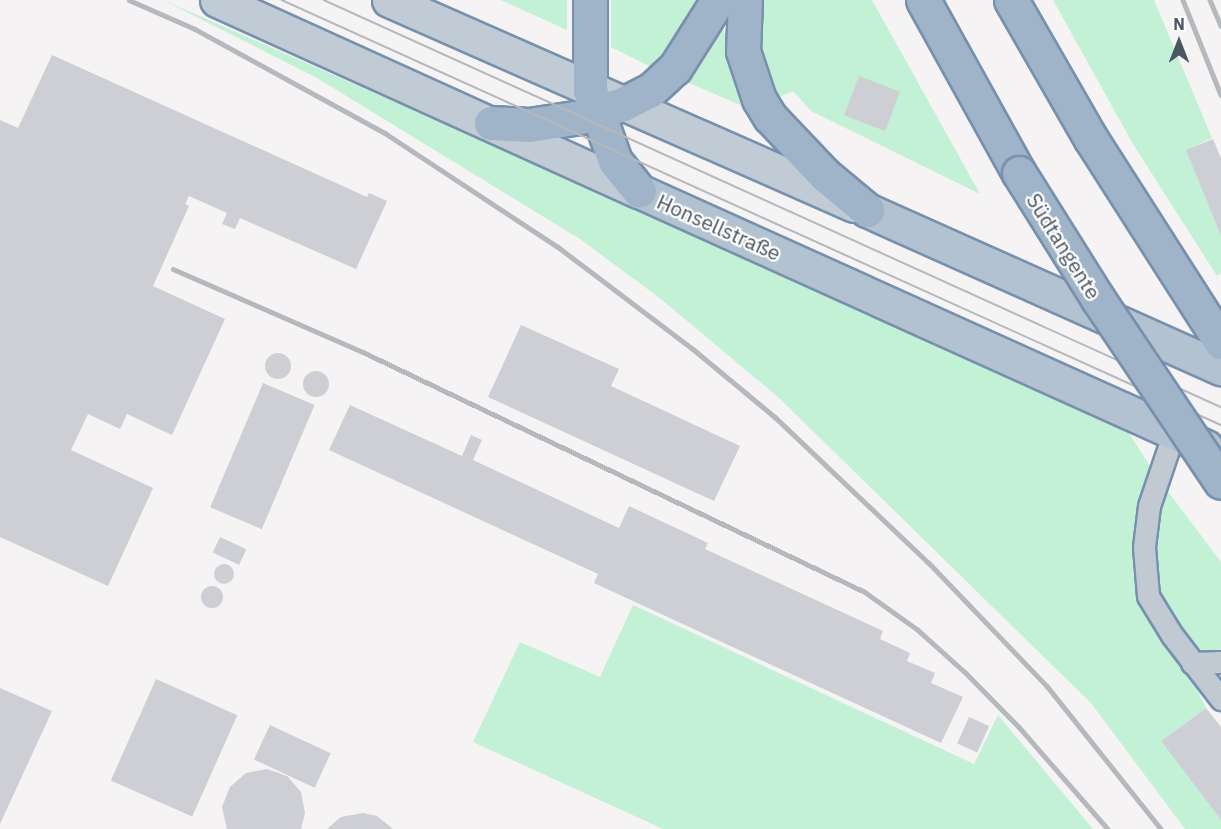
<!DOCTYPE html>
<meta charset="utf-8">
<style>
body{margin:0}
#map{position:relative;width:1221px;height:829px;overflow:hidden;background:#f5f3f3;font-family:"IBM Plex Sans",sans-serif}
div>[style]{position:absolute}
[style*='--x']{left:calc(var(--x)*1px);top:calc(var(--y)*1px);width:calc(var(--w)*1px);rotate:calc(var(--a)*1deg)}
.green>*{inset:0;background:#c3f1d5}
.building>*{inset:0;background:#cdcfd5;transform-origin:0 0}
.round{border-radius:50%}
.roads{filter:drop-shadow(2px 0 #7690ad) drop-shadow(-2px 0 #7690ad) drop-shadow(0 2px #7690ad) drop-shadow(0 -2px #7690ad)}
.service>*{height:21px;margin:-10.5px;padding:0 10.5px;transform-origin:10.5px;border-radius:10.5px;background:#c1cad2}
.secondary>*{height:33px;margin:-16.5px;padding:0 16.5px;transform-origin:16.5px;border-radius:16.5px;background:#c1cbd6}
.primary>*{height:33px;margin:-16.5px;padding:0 16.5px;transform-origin:16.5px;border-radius:16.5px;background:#b3c2d1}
.trunk>*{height:33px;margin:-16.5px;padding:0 16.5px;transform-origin:16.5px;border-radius:16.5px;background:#9fb4c9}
.tram>*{height:1.5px;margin:-0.75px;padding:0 0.75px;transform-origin:0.75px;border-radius:0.75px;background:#b5b8bd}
.rail>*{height:4.5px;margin:-2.25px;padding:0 2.25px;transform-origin:2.25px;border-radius:2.25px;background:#b5b8bd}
.bridges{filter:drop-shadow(2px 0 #7690ad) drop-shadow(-2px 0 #7690ad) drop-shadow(0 2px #7690ad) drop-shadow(0 -2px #7690ad)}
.trunk-bridge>*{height:33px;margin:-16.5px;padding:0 16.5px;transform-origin:16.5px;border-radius:16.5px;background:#9fb4c9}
span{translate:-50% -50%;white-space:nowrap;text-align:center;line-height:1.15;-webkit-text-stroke:4.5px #fff;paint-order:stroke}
.street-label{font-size:21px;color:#4a5661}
.north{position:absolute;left:1149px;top:12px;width:60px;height:60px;-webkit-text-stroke:4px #fff;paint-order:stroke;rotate:0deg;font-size:16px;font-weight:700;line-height:24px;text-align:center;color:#4a5661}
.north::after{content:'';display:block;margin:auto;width:21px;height:27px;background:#4a5661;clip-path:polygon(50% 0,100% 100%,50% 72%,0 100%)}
</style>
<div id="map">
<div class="green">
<i style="clip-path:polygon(163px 0,541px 166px,1129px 433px,1155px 474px,1142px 494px,1135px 525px,1135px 590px,1145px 616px,1190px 675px,1206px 708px,1161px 741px,1221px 820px,1221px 829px,1185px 829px,1091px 703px,777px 396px,661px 299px,580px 239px,317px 78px)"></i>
<i style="clip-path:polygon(501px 0,567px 0,567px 30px)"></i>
<i style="clip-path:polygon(611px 0,701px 0,680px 38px,653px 68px,611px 47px)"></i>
<i style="clip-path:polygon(757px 0,872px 0,980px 194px,811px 111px,793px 91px,774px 99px,760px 73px)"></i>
<i style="clip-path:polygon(1053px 0,1154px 0,1212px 138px,1187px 150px,1221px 236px,1221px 273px,1217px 276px,1133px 144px)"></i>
<i style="clip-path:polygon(720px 28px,725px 32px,735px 84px,747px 108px,680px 79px)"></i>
<i style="clip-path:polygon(1163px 485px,1221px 562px,1221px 656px,1193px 658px,1153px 591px,1149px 548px)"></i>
<i style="clip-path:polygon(633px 605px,974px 764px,998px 715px,1093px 829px,663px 829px,473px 742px,520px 642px,600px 677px)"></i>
</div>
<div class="building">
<i style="clip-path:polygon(52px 55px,367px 197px,369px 193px,387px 201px,356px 269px,240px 218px,235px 229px,222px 224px,227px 213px,189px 196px,185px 204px,189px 206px,153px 286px,225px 319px,172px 435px,127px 414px,120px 429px,88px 414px,71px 450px,153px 488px,108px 586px,0 537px,0 120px,18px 128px)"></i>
<i style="left:859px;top:76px;width:44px;height:42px;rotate:21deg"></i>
<i style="clip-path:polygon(1213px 139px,1221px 158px,1221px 236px,1186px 150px)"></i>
<i style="clip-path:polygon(521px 325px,619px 369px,611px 386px,740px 446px,714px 501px,488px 397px)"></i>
<i class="round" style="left:265px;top:353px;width:26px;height:26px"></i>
<i class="round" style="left:303px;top:371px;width:26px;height:26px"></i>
<i style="left:263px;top:383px;width:56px;height:135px;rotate:23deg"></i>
<i style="clip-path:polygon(350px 405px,462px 456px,471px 435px,482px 440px,473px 460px,619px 528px,629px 506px,708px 543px,705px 549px,883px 631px,880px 639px,910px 653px,907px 661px,935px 673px,931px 683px,963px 697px,941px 743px,594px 583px,598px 574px,329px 450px)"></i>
<i style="left:220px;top:537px;width:29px;height:17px;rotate:25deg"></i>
<i class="round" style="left:214px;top:564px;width:20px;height:20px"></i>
<i class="round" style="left:201px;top:586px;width:22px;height:22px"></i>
<i style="left:156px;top:679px;width:89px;height:111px;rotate:24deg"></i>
<i style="clip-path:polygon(0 688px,52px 711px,0 824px)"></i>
<i style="clip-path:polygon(1206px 708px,1221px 727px,1221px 820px,1161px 741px)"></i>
<i style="left:969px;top:717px;width:22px;height:29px;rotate:24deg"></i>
<i style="left:270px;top:725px;width:67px;height:38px;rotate:25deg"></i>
<i style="clip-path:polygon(267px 769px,287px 776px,301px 792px,305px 813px,301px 829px,227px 829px,222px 807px,230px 787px,246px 773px)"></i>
<i style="clip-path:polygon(363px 813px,377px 816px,393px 829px,327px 829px,341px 817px)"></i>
</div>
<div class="roads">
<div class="service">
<i style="--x:1174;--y:432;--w:78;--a:108.7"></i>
<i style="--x:1149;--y:506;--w:41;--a:97"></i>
<i style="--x:1144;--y:547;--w:49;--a:85.3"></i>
<i style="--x:1148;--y:596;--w:46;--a:58.4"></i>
<i style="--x:1172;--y:635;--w:81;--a:52.6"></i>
<i style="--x:1192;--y:663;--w:29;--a:-2"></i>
</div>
<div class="secondary">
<i style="--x:217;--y:0;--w:463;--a:24.4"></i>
<i style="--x:389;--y:0;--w:508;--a:23.79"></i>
</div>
<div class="primary">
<i style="--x:639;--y:191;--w:622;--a:24.3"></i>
<i style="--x:867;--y:210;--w:388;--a:24.1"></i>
</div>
<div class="trunk">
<i style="--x:590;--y:0;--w:90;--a:90"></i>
<i style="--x:590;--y:90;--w:75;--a:70.6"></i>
<i style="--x:615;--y:161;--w:38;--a:51"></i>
<i style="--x:745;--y:0;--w:51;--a:92.2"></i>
<i style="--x:743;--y:51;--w:51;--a:71.6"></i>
<i style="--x:759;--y:99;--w:21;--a:59"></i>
<i style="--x:770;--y:117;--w:80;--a:46.5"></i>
<i style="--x:825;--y:175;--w:55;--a:39.8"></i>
<i style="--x:923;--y:0;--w:198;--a:61"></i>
<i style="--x:1011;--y:0;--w:160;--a:60.1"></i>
<i style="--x:1091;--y:139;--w:241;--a:57.4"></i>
<i style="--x:491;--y:123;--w:38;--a:3"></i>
<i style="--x:529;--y:125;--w:52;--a:-8.9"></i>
<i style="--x:580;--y:117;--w:45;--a:-16.8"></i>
<i style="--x:623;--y:104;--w:31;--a:-27"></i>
<i style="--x:651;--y:90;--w:33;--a:-43"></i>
<i style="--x:675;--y:68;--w:80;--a:-57.7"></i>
</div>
</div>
<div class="tram">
<i style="--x:282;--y:0;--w:1031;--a:24.35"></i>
<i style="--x:324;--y:0;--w:985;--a:24.41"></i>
</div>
<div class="rail">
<i style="--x:129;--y:0;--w:72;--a:23.7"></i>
<i style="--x:195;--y:29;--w:217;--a:28.7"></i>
<i style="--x:385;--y:133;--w:207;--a:33.4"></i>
<i style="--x:558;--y:247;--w:169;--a:37.1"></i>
<i style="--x:693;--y:349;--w:107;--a:39.7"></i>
<i style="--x:775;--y:417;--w:212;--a:43.5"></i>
<i style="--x:929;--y:563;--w:170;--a:46.2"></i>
<i style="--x:1047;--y:686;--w:183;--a:51.4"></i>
<i style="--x:1183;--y:0;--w:102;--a:68.2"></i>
<i style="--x:1210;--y:0;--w:28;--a:67"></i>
<i style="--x:173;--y:269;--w:207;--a:23.6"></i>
<i style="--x:363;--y:352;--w:556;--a:25.55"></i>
<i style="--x:865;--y:592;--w:65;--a:35.6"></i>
<i style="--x:918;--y:630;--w:64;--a:41.9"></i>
<i style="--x:966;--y:673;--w:76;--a:45.5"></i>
<i style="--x:1019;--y:727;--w:135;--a:48.9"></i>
</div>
<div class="bridges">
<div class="trunk-bridge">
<i style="--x:1019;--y:173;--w:149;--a:57.9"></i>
<i style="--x:1098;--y:299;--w:220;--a:56.1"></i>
</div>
</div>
<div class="street-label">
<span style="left:719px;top:227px;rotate:24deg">Honsellstraße</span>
<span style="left:1064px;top:246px;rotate:58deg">Südtangente</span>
</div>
<div class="north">N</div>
</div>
